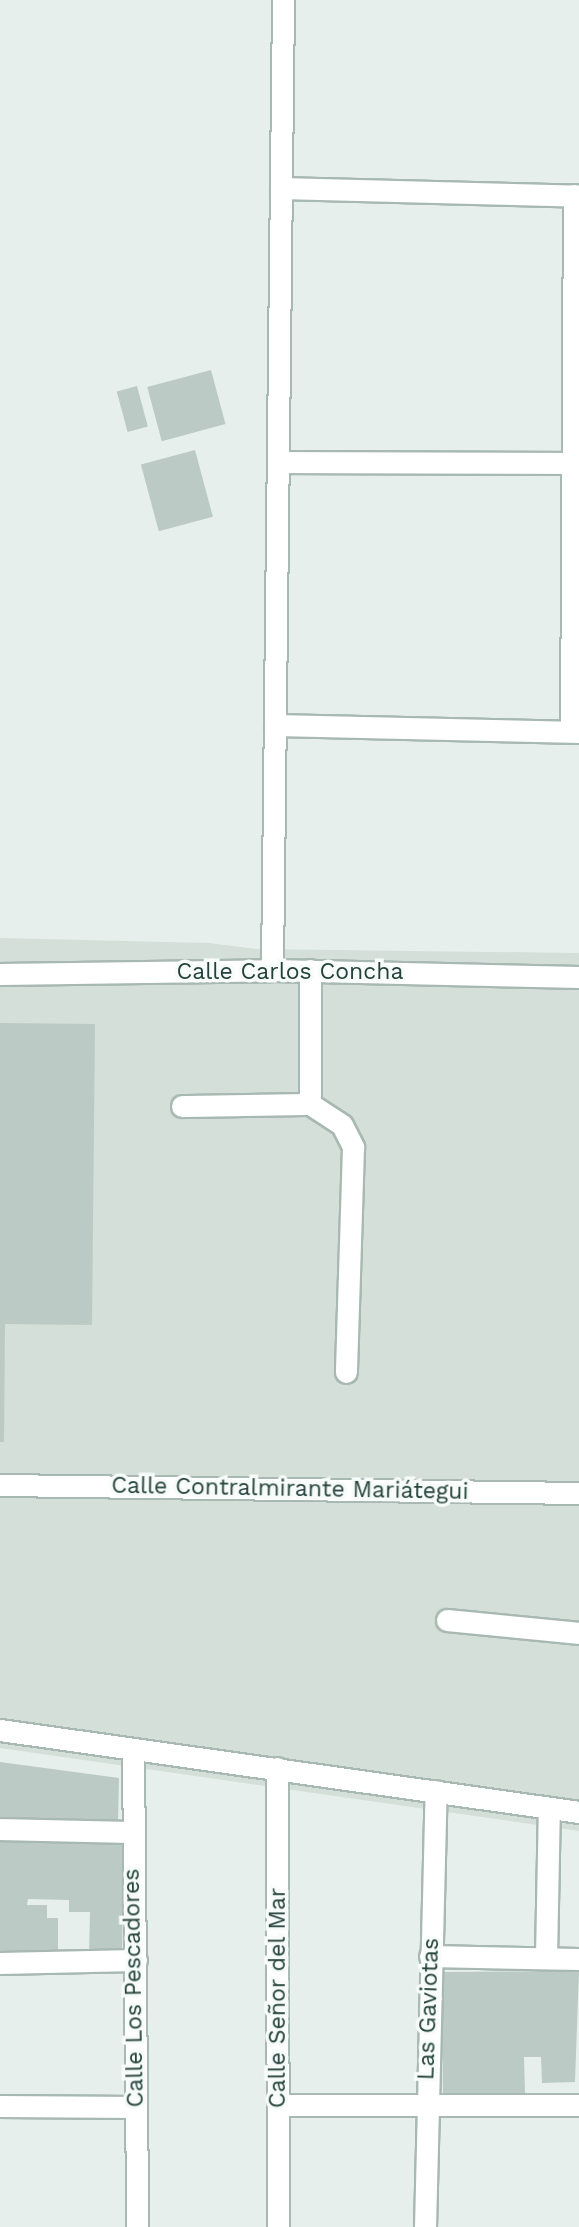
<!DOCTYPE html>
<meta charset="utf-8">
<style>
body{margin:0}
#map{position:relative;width:579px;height:2227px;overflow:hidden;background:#e6efeb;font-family:"Work Sans",sans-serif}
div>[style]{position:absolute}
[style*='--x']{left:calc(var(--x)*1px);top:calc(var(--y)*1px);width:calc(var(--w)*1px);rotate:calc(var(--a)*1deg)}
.built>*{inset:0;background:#d4dfda}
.building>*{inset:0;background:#bbcac4;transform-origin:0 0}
.roads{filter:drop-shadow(2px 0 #a8b8b2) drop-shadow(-2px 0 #a8b8b2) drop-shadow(0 2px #a8b8b2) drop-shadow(0 -2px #a8b8b2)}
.minor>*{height:21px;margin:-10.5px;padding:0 10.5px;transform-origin:10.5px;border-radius:10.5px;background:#fff}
span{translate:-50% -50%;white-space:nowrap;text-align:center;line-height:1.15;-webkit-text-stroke:7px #f7fbf9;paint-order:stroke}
.street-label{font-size:23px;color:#24423a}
</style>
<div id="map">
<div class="built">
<i style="clip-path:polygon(0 938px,209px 943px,256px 949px,579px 953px,579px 1831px,0 1748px)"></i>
</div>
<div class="building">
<i style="left:211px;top:370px;width:56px;height:66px;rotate:75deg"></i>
<i style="left:137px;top:386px;width:42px;height:21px;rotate:75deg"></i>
<i style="left:195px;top:450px;width:69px;height:56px;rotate:75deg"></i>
<i style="clip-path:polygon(0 1023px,95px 1024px,92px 1325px,5px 1324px,4px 1442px,0 1442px)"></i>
<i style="clip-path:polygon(0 1762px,119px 1778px,118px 1821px,0 1818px)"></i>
<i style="clip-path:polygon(0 1830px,124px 1833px,122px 1955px,89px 1954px,90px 1912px,69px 1912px,69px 1900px,28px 1899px,27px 1905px,47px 1905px,47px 1918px,58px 1918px,58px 1953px,0 1952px)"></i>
<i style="clip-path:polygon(579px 1971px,575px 2082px,542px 2083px,541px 2057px,524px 2057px,525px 2093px,443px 2094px,441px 1972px)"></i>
</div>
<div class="roads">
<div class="minor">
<i style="--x:281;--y:188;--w:298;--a:1.5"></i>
<i style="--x:278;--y:462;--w:295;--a:0.2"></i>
<i style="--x:275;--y:725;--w:304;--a:1.3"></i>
<i style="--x:571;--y:731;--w:536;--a:-89.68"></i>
<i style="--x:272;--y:970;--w:970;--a:-89.35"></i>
<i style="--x:310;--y:970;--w:134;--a:90"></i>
<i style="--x:310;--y:1104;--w:38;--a:33"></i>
<i style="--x:342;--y:1125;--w:25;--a:63"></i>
<i style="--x:353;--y:1147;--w:225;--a:91.8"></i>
<i style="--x:0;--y:974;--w:272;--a:-0.8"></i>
<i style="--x:272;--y:970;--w:307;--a:1.3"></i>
<i style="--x:182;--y:1106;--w:128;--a:-0.9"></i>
<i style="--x:0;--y:1485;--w:579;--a:0.79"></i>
<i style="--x:447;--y:1620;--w:133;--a:5.6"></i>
<i style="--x:0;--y:1730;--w:585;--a:8.06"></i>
<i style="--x:133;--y:1749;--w:478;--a:89.5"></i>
<i style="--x:277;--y:1768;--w:459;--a:89.9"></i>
<i style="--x:0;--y:1829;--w:132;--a:1.3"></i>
<i style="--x:430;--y:1956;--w:149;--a:1.2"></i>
<i style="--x:546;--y:1958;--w:150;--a:-88.9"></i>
<i style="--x:0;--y:1963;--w:136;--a:-1.3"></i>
<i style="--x:278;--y:2105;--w:301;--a:0"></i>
<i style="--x:0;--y:2106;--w:136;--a:0.4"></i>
<i style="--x:425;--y:2227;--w:436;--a:-88.6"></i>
</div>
</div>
<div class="street-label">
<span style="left:290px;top:972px">Calle Carlos Concha</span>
<span style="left:290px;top:1489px;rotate:1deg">Calle Contralmirante Mariátegui</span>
<span style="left:134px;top:1988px;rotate:-91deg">Calle Los Pescadores</span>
<span style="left:278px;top:1998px;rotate:-90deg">Calle Señor del Mar</span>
<span style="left:429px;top:2009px;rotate:-88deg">Las Gaviotas</span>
</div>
</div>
